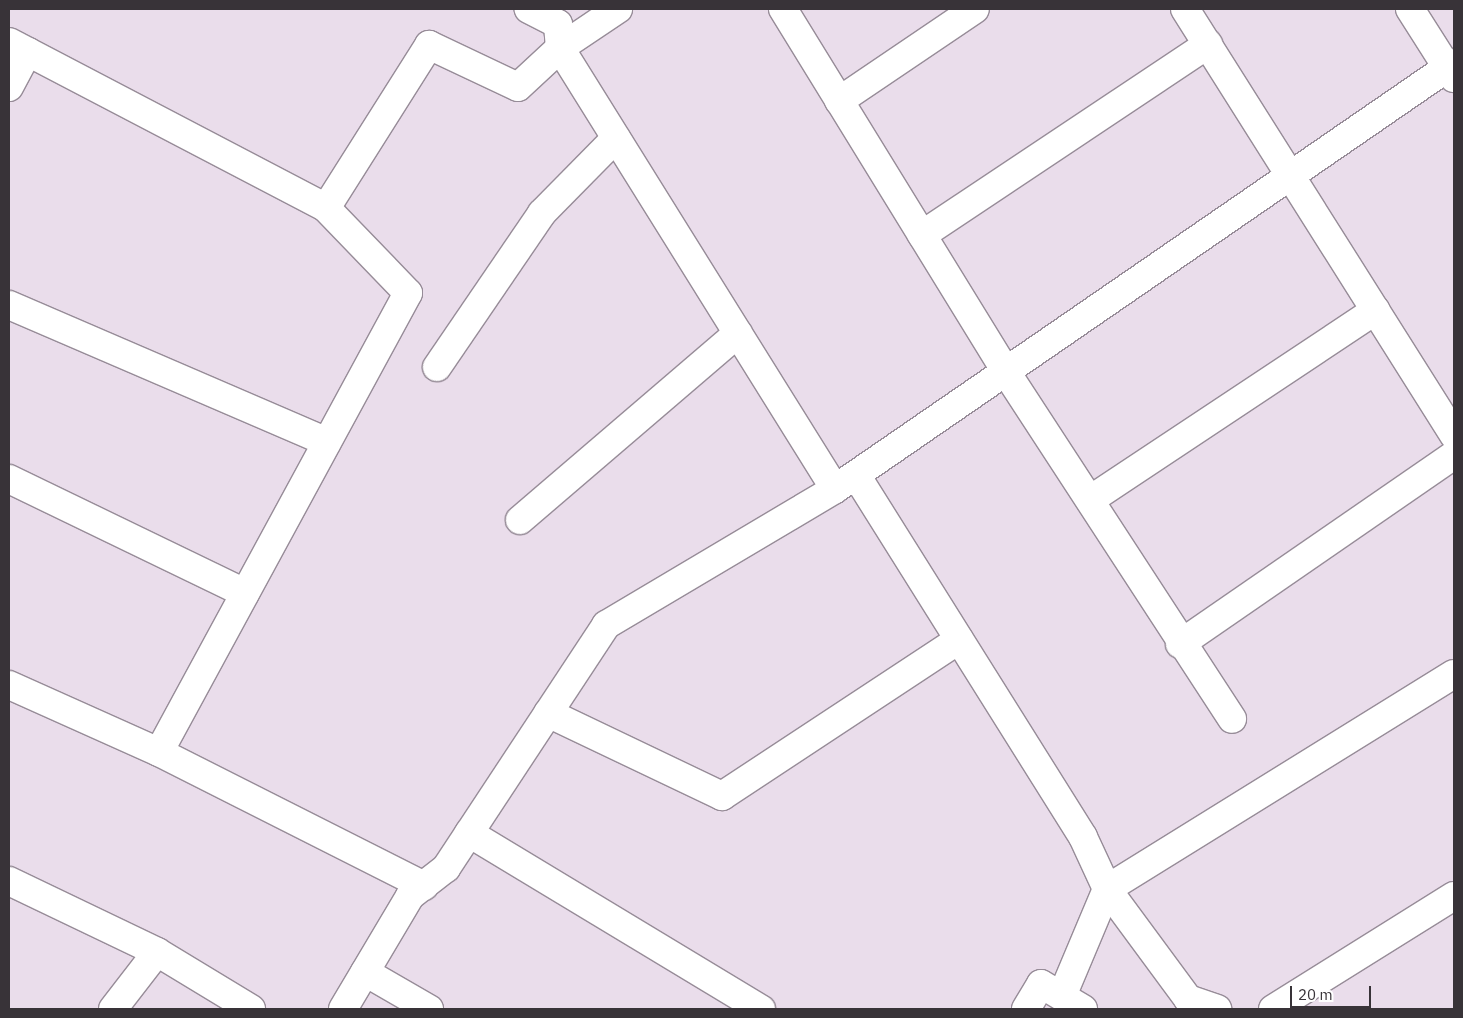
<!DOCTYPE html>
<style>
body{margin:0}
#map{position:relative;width:1463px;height:1018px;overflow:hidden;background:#eaddeb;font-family:"IBM Plex Sans",sans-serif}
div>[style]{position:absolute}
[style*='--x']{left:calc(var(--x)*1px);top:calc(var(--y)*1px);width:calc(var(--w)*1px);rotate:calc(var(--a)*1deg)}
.roads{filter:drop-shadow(1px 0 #978c98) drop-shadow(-1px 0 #978c98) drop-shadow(0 1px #978c98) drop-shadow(0 -1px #978c98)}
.minor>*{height:28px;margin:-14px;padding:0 14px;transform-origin:14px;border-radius:14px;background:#fff}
.tertiary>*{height:28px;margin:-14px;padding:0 14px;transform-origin:14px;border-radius:14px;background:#fff}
span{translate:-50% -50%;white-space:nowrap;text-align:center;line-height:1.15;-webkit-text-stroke:5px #fff;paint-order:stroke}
.frame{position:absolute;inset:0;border:10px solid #383338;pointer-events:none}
.scale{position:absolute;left:1290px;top:986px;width:81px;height:22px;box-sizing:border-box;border:2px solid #383338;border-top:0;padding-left:6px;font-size:15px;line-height:18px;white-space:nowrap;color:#383338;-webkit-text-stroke:4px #fff;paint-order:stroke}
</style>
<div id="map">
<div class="roads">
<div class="minor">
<i style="--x:783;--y:9;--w:426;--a:58.4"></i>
<i style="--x:1006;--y:372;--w:414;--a:56.9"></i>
<i style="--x:1185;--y:9;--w:504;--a:57.73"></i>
<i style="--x:1410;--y:9;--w:82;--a:57.5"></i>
<i style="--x:9;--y:42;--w:358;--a:27.6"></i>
<i style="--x:326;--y:208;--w:118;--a:46"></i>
<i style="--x:408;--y:293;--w:522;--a:118.48"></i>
<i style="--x:9;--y:87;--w:40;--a:-62"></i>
<i style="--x:839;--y:101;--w:164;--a:-34.1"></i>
<i style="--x:326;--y:208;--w:193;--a:-57.7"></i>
<i style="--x:429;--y:45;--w:98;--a:25.3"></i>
<i style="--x:518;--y:87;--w:57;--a:-42.9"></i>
<i style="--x:560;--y:48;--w:24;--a:-95"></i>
<i style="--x:558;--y:24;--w:33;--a:-153"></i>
<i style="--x:922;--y:235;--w:344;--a:-33.7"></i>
<i style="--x:9;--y:305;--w:346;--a:23.3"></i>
<i style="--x:437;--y:367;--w:186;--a:-55.7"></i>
<i style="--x:542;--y:213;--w:105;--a:-45.4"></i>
<i style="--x:856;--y:475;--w:427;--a:57.9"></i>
<i style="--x:1083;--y:837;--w:57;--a:65.2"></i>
<i style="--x:1107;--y:889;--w:408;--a:-31.8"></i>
<i style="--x:9;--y:479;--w:262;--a:25.8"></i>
<i style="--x:1090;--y:500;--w:343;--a:-33.6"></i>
<i style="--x:520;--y:520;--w:287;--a:-40.6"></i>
<i style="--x:1180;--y:644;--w:333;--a:-34.6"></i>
<i style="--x:9;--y:685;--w:164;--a:24.1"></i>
<i style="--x:159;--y:752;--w:297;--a:26.8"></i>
<i style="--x:548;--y:713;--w:193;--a:25.5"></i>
<i style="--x:722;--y:796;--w:284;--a:-33.4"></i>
<i style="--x:469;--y:833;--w:341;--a:31.1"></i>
<i style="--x:9;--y:881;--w:164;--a:25.6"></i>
<i style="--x:157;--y:952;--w:110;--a:31.2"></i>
<i style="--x:1107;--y:889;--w:137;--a:53.6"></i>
<i style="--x:1188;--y:999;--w:31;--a:19"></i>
<i style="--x:365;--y:972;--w:74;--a:30"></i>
<i style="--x:1062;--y:996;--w:116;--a:-67.2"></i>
<i style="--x:113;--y:1009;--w:72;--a:-52.3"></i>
<i style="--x:343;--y:1009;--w:131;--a:-59.3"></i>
<i style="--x:410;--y:896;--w:46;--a:-37.9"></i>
<i style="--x:446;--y:868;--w:291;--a:-56.6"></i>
<i style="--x:606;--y:625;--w:266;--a:-30.7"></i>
<i style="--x:835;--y:489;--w:520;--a:-121.95"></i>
<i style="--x:560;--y:48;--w:70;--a:-33.9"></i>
<i style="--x:1026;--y:1009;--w:29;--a:-59"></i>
<i style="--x:1041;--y:984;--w:49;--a:30.8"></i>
<i style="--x:1273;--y:1009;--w:213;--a:-32"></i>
</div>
<div class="tertiary">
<i style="--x:835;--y:489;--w:751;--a:-34.54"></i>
</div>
</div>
<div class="frame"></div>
<div class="scale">20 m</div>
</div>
